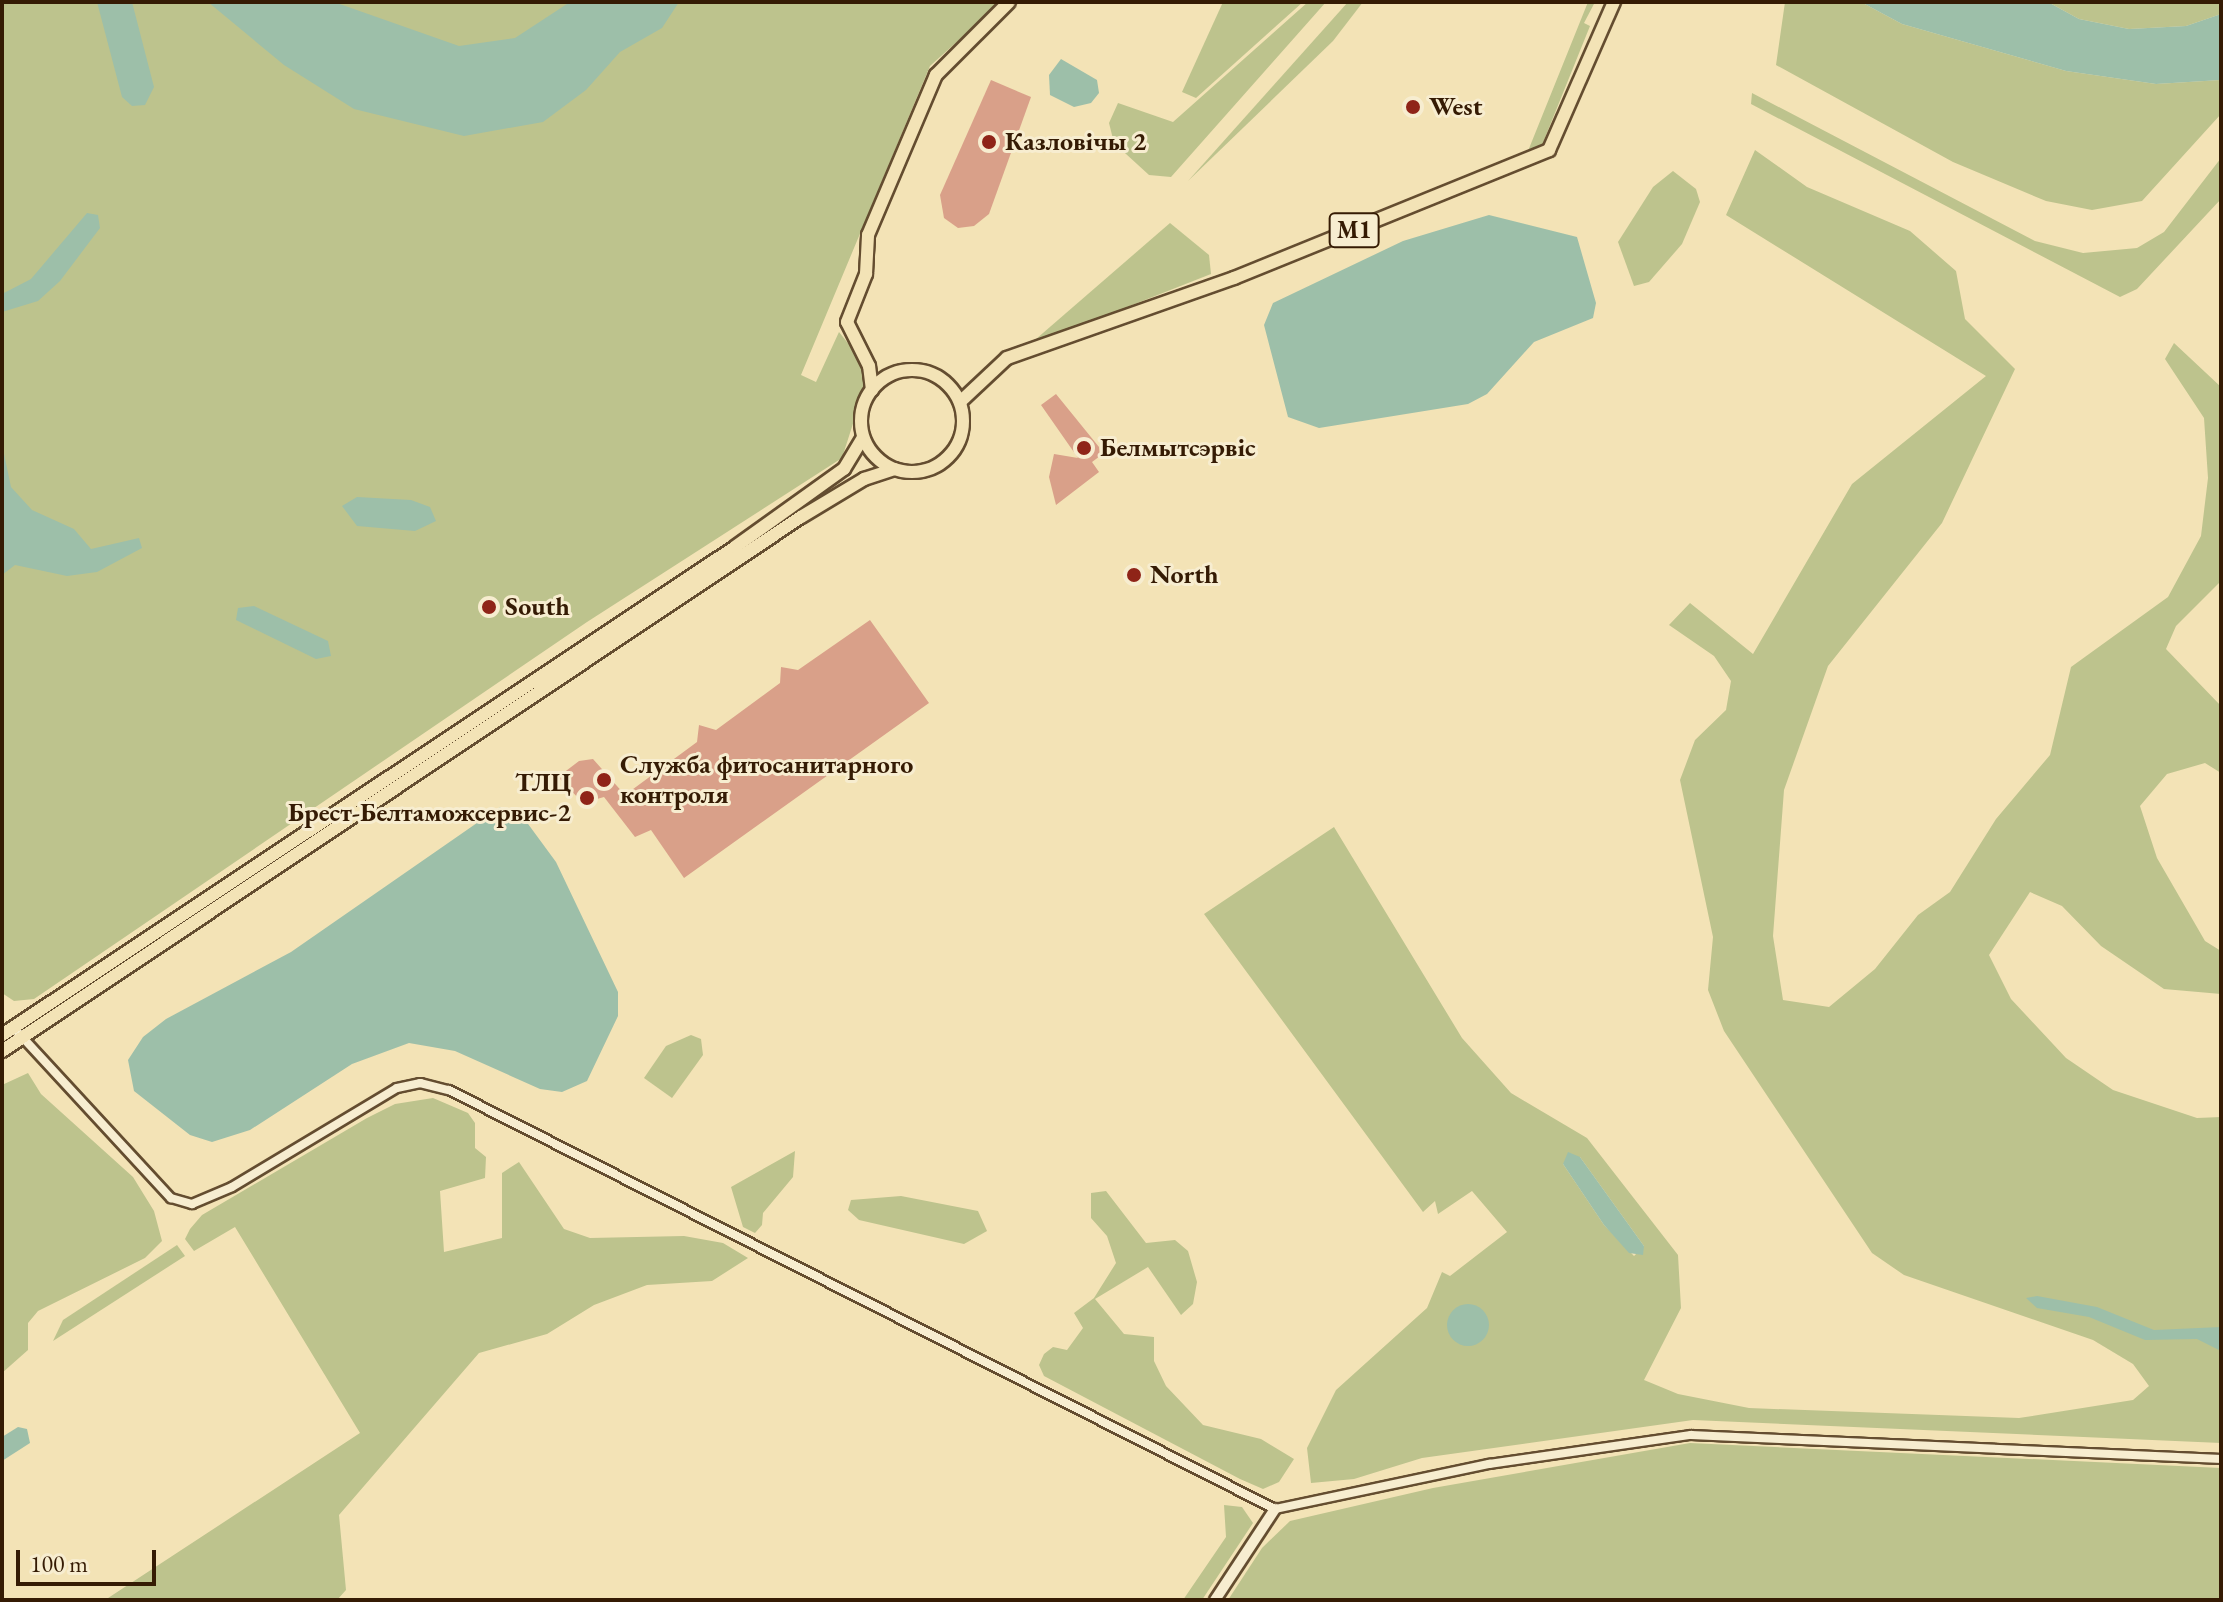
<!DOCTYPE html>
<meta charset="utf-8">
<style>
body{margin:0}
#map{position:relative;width:2223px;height:1602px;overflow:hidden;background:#f3e3b6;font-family:"EB Garamond",serif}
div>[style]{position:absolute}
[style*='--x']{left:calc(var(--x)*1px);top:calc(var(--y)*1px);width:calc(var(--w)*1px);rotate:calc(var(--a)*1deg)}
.green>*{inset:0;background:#bdc38d}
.water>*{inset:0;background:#9dbfa9}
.round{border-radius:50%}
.building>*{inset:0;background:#d9a089}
.roads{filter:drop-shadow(2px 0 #644d30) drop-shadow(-2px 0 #644d30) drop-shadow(0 2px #644d30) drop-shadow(0 -2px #644d30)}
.minor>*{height:8px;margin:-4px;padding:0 4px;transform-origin:4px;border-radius:4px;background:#f7edd0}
.tertiary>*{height:10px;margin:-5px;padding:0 5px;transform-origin:5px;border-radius:5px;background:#f7edd0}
.trunk>*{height:12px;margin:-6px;padding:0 6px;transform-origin:6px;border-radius:6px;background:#f3e3b6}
.trunk>.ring{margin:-6px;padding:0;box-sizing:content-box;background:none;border:12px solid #f3e3b6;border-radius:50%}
.dots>*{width:22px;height:22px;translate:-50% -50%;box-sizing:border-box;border:4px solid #f7edd0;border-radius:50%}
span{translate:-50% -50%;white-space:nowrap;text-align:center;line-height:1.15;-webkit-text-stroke:6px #f7edd0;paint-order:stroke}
.shield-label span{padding:2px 6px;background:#f7edd0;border:2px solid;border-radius:6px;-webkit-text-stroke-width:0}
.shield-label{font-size:24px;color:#351b04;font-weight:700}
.poi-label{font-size:26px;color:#351b04;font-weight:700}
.left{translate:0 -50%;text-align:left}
.right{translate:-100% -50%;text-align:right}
.frame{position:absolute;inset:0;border:4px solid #351b04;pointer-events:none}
.scale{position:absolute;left:16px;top:1550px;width:140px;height:36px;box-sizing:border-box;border:4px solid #351b04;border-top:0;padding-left:10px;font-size:24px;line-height:28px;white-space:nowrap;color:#351b04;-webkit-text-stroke:6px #f7edd0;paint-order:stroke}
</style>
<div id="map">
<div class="green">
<i style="clip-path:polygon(2px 2px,1001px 2px,930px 66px,801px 375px,816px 382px,839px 332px,863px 362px,866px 383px,842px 458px,587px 622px,34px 999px,14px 1001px,2px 993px)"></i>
<i style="clip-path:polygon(1223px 2px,1303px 2px,1196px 98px,1182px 92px)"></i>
<i style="clip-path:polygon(1308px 2px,1326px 2px,1171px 177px,1149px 175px,1114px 143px,1109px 123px,1118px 103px,1173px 122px)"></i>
<i style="clip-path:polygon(1348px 2px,1363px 2px,1333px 41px,1188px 181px)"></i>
<i style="clip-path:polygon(1588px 2px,1595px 2px,1584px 23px,1590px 26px,1542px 145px,1528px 151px)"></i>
<i style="clip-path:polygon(1785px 2px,1861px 2px,1902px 24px,2066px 71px,2156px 84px,2221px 80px,2221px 114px,2142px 201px,2092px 210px,2046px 201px,1953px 162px,1776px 65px)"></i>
<i style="clip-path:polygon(2048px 2px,2221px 2px,2221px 14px,2186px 26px,2129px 29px,2079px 19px)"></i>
<i style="clip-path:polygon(1752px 93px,2035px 241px,2083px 253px,2137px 248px,2164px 232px,2221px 158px,2221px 199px,2137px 289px,2120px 297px,1751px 104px)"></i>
<i style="clip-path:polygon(evenodd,1755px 150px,1807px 187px,1910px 231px,1956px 271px,1965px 319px,2015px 369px,1942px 523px,1828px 666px,1784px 790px,1773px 936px,1783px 1000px,1829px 1007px,1875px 969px,1918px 915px,1950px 892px,1996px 819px,2050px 755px,2071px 667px,2168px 597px,2201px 536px,2208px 478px,2204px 418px,2165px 359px,2174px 343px,2221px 387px,2221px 581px,2176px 626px,2166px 649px,2221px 706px,2221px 773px,2205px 763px,2167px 774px,2140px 806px,2157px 858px,2205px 941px,2221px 951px,2221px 994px,2164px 989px,2101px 946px,2062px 906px,2030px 892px,1989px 955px,2011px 999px,2066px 1058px,2113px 1090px,2197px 1118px,2221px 1117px,2221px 1443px,1693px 1420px,1422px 1458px,1354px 1479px,1311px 1483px,1307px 1448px,1336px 1390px,1427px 1308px,1442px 1272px,1450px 1276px,1507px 1232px,1472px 1191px,1438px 1214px,1435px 1201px,1423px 1212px,1204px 914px,1334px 827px,1462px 1038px,1511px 1093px,1587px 1138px,1678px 1255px,1681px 1308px,1644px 1380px,1678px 1394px,1749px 1408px,2019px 1418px,2133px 1400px,2149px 1386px,2133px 1364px,2093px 1340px,1904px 1275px,1872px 1253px,1724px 1031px,1708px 990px,1713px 937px,1680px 780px,1695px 740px,1726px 710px,1731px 681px,1714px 656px,1669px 625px,1690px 603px,1753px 654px,1852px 484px,1986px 376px,1726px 215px,1755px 150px,1580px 1157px,1644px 1246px,1634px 1256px,1604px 1225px,1563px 1164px,1580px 1157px)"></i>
<i style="clip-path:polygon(1673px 171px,1696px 189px,1700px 202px,1682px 244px,1649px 282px,1634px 286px,1618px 242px,1653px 187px)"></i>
<i style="clip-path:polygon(1170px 223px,1209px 255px,1211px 274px,1028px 346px)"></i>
<i style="clip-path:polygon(691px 1035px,701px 1039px,703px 1055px,672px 1098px,644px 1078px,666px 1046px)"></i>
<i style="clip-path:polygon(28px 1073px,41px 1094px,133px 1177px,154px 1211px,162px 1241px,145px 1258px,38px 1311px,28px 1323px,28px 1350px,2px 1373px,2px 1085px)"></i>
<i style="clip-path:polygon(433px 1098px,468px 1113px,475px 1123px,475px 1148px,486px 1157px,485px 1178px,440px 1191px,444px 1252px,502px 1238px,502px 1173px,519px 1162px,564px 1229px,590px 1238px,684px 1236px,723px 1243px,748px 1258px,712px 1281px,647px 1285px,594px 1305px,547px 1334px,479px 1353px,339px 1515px,346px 1590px,337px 1600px,105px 1600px,360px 1433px,235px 1227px,194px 1251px,185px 1239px,190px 1229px,202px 1215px,367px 1118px,395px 1104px)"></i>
<i style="clip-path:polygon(795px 1151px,793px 1177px,763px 1213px,762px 1225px,755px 1233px,743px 1227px,731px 1187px)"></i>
<i style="clip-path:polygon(1106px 1191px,1146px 1243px,1175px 1240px,1188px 1251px,1197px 1282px,1193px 1304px,1181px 1315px,1148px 1267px,1095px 1299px,1124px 1334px,1154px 1337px,1154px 1361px,1166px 1386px,1203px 1425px,1261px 1439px,1294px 1459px,1279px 1482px,1263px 1489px,1240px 1479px,1044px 1376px,1039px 1365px,1044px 1354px,1053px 1347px,1067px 1350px,1083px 1328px,1074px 1313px,1094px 1298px,1116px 1263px,1107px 1236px,1091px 1218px,1091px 1193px)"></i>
<i style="clip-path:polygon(901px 1196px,978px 1211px,987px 1231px,964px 1244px,859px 1220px,848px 1210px,851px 1200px)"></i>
<i style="clip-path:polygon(177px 1245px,185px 1256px,53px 1341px,63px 1320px)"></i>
<i style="clip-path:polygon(1690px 1443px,2221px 1468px,2221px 1600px,1228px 1600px,1262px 1548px,1290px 1521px,1433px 1488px)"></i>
<i style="clip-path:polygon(1224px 1505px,1242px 1507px,1253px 1523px,1202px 1600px,1183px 1600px,1226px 1537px)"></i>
</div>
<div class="water">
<i style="clip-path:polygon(97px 2px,132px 2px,154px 87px,145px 105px,132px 106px,122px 97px)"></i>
<i style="clip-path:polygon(208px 2px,334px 2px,459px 46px,515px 38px,570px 2px,679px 2px,662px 28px,620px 52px,586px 90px,543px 122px,464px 136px,354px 109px,284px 65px)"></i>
<i style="clip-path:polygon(1861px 2px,2048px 2px,2079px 19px,2129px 29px,2186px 26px,2221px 14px,2221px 80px,2156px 84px,2066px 71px,1902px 24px)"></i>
<i style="clip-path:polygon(1061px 59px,1097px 80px,1099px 93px,1091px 103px,1074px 107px,1050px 95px,1049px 75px)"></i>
<i style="clip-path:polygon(87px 213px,98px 215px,100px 228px,60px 281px,38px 301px,2px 312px,2px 294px,31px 279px)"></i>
<i style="clip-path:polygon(1489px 215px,1577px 237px,1596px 303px,1593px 318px,1534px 342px,1487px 394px,1468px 404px,1319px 428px,1288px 417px,1264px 325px,1273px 303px,1403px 241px)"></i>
<i style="clip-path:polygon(2px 444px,11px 487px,32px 510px,74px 529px,91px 549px,139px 538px,142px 548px,97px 572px,67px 576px,15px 565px,2px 575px)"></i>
<i style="clip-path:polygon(357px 497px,411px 500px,430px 507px,436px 521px,415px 531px,357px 526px,342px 506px)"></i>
<i style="clip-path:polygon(254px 606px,328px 641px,331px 656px,316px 659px,236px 620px,238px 608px)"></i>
<i style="clip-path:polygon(500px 807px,520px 813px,556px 862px,618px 992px,618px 1016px,587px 1081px,562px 1092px,540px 1089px,455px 1051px,409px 1043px,352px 1064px,250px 1130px,212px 1142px,190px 1135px,134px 1091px,128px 1060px,143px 1037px,166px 1019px,291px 952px)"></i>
<i style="clip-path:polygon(1568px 1152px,1580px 1157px,1644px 1246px,1643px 1255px,1629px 1253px,1604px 1225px,1563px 1164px)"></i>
<i style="clip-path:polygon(2037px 1296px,2097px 1307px,2154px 1330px,2221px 1327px,2221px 1351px,2197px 1339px,2145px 1340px,2089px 1317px,2037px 1308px,2026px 1298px)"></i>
<i class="round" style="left:1447px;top:1304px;width:42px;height:42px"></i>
<i style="clip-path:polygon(18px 1427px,27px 1429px,30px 1443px,2px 1461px,2px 1437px)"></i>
</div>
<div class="building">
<i style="clip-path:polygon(991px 80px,1031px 97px,989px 214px,974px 226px,958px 228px,944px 218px,940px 195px)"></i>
<i style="clip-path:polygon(1056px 394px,1099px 447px,1100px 456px,1092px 462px,1099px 472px,1056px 505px,1049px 477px,1054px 454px,1078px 458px,1041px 405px)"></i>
<i style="clip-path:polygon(870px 620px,929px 703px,684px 878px,651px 830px,635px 837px,604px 797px,583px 803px,558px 777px,579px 761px,593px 759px,625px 795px,697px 742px,699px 725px,716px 730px,780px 683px,781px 667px,798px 670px)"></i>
</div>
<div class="roads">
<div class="minor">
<i style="--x:13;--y:1027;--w:233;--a:47.3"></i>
<i style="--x:171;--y:1198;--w:22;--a:16"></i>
<i style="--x:192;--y:1204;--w:43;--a:-23"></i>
<i style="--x:232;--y:1187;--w:192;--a:-31"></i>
<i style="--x:397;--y:1088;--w:24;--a:-12"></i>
<i style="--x:420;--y:1083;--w:30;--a:14"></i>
<i style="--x:449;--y:1090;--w:926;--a:26.9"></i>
<i style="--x:1275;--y:1509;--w:219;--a:-11.9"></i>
<i style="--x:1489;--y:1464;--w:204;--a:-8.2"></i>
<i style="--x:1691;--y:1435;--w:531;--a:2.59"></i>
</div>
<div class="tertiary">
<i style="--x:1215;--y:1600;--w:109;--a:-56.6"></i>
</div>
<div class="trunk">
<i class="ring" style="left:861px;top:370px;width:90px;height:90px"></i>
<i style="--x:872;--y:390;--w:24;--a:-97"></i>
<i style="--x:869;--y:366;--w:49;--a:-116.6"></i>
<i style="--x:847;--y:322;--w:52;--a:-68.4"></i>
<i style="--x:866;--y:274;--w:39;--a:-87"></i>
<i style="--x:868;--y:235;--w:174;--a:-67"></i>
<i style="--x:936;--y:75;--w:103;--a:-45"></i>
<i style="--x:960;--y:402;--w:64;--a:-43.1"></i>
<i style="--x:1007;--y:358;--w:241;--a:-19.4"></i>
<i style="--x:1234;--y:278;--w:340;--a:-22.1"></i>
<i style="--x:1549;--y:150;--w:162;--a:-66.3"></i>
<i style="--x:2;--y:1035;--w:881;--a:-33.65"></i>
<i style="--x:735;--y:547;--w:134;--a:-35.6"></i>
<i style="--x:844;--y:469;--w:37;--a:-59"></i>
<i style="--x:2;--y:1051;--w:961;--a:-33.76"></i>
<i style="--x:801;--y:517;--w:74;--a:-31.1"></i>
<i style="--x:864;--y:479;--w:32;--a:-18"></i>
</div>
</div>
<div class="dots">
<i style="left:1413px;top:107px;background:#8f2418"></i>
<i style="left:989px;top:142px;background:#8f2418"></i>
<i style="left:1084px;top:448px;background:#8f2418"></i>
<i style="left:1134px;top:575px;background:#8f2418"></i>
<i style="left:489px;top:607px;background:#8f2418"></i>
<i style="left:604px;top:780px;background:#8f2418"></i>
<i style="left:587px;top:798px;background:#8f2418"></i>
</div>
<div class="shield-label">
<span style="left:1354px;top:230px">М1</span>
</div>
<div class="poi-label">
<span class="left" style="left:1429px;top:107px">West</span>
<span class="left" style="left:1005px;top:142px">Казловічы 2</span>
<span class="left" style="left:1100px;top:448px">Белмытсэрвіс</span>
<span class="left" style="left:1150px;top:575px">North</span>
<span class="left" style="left:505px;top:607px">South</span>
<span class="left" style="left:620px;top:780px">Служба фитосанитарного<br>контроля</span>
<span class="right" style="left:571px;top:798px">ТЛЦ<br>Брест-Белтаможсервис-2</span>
</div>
<div class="frame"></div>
<div class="scale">100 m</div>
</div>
